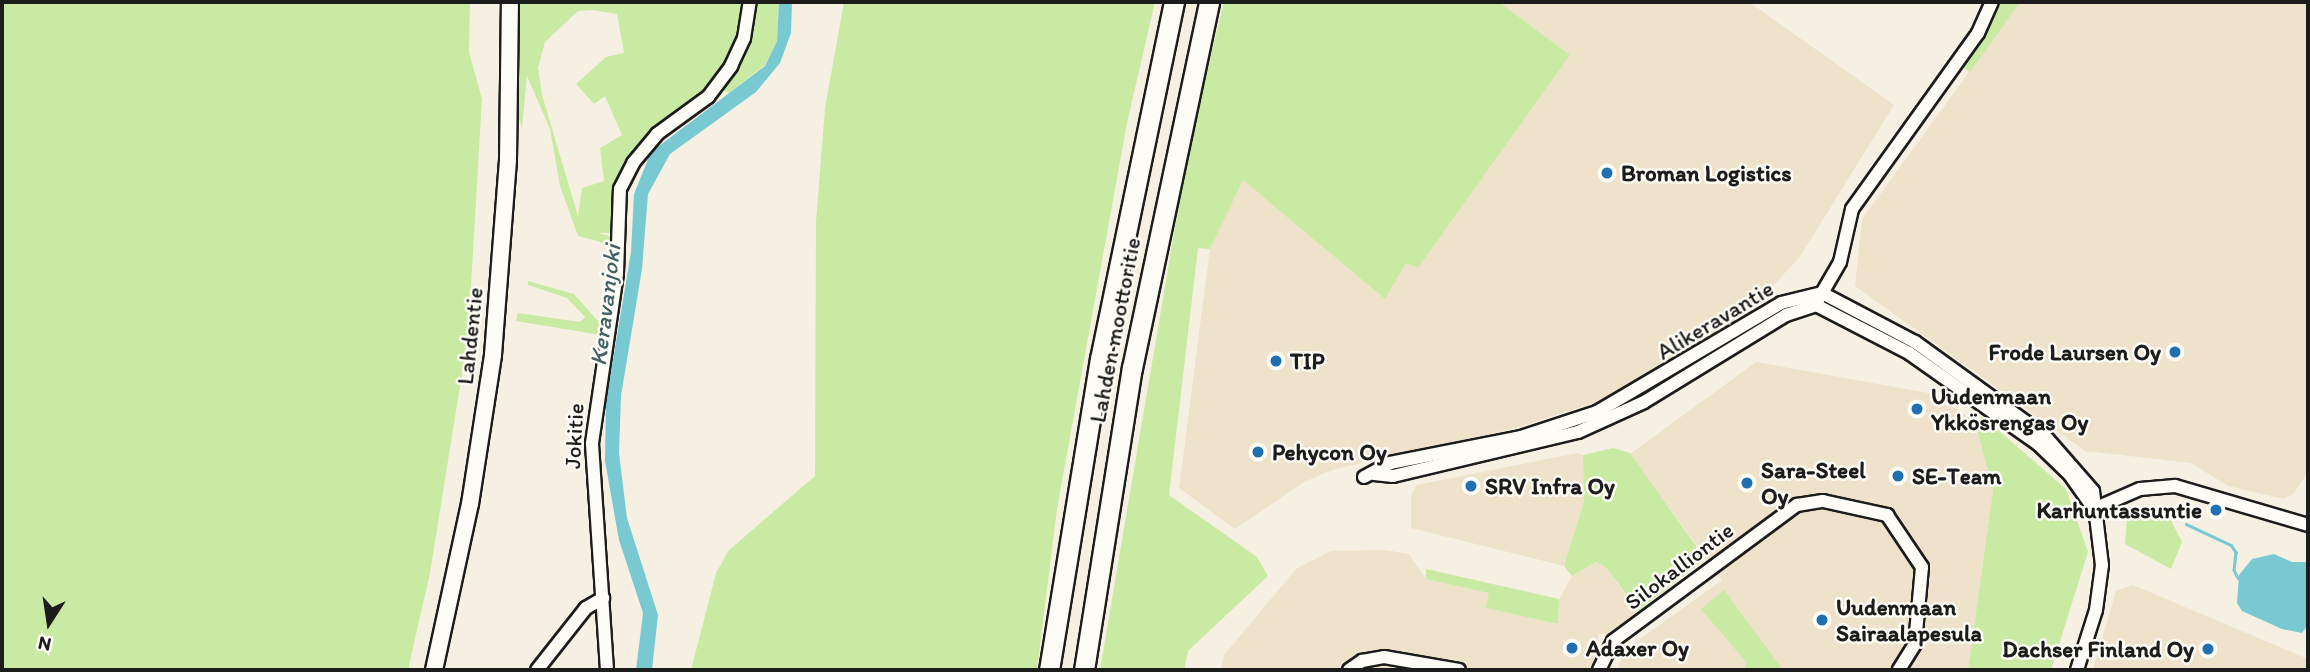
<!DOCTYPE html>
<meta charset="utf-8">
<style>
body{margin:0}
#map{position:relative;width:2310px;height:672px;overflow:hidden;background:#f6f0e3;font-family:Itim,sans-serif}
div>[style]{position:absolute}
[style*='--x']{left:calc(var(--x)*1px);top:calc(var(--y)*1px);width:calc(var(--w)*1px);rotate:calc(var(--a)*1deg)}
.built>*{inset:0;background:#eee2ca}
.green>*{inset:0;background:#c9eaa3}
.water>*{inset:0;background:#79c9d3}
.stream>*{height:2.5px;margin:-1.25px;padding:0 1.25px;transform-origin:1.25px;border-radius:1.25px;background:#79c9d3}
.roads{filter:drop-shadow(2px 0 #1c1c1c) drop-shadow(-2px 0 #1c1c1c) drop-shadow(0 2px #1c1c1c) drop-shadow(0 -2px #1c1c1c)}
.minor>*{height:12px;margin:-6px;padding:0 6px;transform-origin:6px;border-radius:6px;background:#fdfcf7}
.major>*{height:16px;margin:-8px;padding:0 8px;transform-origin:8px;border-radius:8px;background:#fdfcf7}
.highway>*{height:19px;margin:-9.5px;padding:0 9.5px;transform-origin:9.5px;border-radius:9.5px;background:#fdfcf7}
.dots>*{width:19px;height:19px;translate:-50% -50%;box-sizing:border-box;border:4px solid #fdfcf7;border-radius:50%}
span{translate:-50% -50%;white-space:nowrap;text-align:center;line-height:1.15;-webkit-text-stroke:5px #fdfcf7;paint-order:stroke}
.poi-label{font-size:23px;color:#1c1c1c;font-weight:700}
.left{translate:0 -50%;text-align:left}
.right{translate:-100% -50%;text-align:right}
.street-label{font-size:23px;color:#1c1c1c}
.water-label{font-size:24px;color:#416165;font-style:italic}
.frame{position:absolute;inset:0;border:4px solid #1c1c1c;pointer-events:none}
.north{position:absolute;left:14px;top:588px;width:70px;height:70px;-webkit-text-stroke:5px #fdfcf7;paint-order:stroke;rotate:192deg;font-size:19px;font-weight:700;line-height:28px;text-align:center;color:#1c1c1c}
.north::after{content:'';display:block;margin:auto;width:24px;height:32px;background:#1c1c1c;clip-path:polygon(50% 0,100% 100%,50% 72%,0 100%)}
</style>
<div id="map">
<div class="built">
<i style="clip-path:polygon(1499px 2px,1749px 2px,1894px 105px,1801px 255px,1748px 314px,1602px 400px,1512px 429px,1335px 469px,1304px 482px,1235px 529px,1179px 488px,1210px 249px,1220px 223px,1243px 179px,1385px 299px,1406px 262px,1418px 267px,1570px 55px)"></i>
<i style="clip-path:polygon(2020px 2px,2308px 2px,2308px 472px,2294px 493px,2284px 499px,2228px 486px,2191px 463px,2085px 451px,1855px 286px,1862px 219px)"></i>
<i style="clip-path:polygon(1756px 362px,1934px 394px,1975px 422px,1993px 490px,1968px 670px,1617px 670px,1625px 650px,1722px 580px,1630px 454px)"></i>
<i style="clip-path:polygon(1577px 453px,1583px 455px,1584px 501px,1564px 566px,1411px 528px,1411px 495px,1417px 485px)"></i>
<i style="clip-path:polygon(1385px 550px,1409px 554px,1426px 579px,1490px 593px,1487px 608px,1558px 624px,1559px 599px,1572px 576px,1596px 562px,1607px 568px,1638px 613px,1610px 634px,1599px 634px,1591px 670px,1221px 670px,1224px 655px,1297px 568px,1331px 551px)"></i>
<i style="clip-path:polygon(2133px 585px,2308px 659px,2308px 670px,2093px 670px,2116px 591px)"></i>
</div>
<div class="green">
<i style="clip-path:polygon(2px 2px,470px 2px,469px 52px,482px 99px,468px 336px,430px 573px,408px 670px,2px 670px)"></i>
<i style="clip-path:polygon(evenodd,520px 2px,779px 2px,777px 41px,765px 65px,729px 93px,716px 87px,657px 134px,620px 189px,618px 233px,599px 233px,612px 237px,612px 252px,601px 242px,578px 236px,560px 186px,550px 129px,527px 76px,522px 128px,517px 113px,520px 2px,592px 10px,617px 14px,624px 53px,606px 57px,576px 84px,594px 104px,605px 96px,622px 135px,600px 148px,604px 181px,582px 188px,578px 216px,542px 95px,538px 68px,545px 42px,578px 11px,592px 10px)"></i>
<i style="clip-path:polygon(844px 2px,1155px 2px,1127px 123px,1057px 509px,1037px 670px,691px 670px,716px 573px,729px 550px,815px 476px,816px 221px,825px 108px)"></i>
<i style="clip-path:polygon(1224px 2px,1499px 2px,1570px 55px,1418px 268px,1406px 263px,1385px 299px,1243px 180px,1210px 249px,1198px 248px,1169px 495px,1257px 557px,1268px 576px,1188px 651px,1184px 670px,1100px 670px,1189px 145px)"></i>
<i style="clip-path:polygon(1999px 2px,2020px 2px,1970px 72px,1962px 67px,1993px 20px)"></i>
<i style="clip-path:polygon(528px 281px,574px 294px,597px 320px,610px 323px,607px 336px,516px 321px,518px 313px,580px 322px,585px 317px,567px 298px,528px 285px)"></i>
<i style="clip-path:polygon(1982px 416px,2066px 489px,2088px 552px,2051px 670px,1968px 670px,1993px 490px,1975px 422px)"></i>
<i style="clip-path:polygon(1613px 448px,1630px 453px,1696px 546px,1700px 563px,1638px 611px,1607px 568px,1596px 562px,1572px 576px,1564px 566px,1584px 501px,1583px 455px)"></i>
<i style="clip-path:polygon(2163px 505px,2182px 542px,2171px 569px,2125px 544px,2127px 519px)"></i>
<i style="clip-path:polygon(1426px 569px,1559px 599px,1558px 624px,1486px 608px,1489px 593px,1426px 579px)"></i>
<i style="clip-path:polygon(1724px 590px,1783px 670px,1744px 670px,1746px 662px,1701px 609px)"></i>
</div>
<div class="water">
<i style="clip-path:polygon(779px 2px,792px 2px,791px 33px,780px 63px,756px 92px,670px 154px,648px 194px,642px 269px,621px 396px,619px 453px,627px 518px,658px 615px,652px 670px,636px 670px,643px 613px,619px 540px,605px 461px,606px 402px,631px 252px,634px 194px,651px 152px,765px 66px,777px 41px)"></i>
<i style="clip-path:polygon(2274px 554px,2292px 562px,2308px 562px,2308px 625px,2302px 633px,2282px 629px,2242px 611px,2237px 603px,2239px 575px,2252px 559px)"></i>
</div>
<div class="stream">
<i style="--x:2186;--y:524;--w:50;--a:25"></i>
<i style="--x:2231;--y:545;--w:9;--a:54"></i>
<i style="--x:2236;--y:552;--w:18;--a:96"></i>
<i style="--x:2234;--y:570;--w:9;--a:63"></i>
</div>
<div class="roads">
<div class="minor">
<i style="--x:1818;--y:300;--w:44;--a:-59.9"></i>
<i style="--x:1840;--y:262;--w:54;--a:-77.2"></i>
<i style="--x:1852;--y:209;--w:216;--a:-54.4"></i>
<i style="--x:1978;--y:33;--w:34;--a:-66"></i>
<i style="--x:1374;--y:474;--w:19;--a:6"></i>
<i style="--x:1393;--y:476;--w:190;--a:-13.4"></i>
<i style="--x:1578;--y:432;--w:72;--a:-24.4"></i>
<i style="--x:1644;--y:402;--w:167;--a:-31.5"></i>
<i style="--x:1786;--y:315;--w:32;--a:-18"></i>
<i style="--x:1816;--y:305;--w:105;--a:27.3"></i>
<i style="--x:1909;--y:353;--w:158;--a:35.2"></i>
<i style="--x:2038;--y:444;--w:45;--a:44.1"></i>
<i style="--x:2070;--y:475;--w:42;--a:54.8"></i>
<i style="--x:1364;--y:477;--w:30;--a:-28"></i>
<i style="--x:1390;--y:463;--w:134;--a:-11.2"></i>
<i style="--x:1521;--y:437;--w:80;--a:-18.2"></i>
<i style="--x:1597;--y:412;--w:214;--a:-30.6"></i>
<i style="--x:1781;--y:303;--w:42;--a:-13.7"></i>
<i style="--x:1822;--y:293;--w:105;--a:27.8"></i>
<i style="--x:1915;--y:342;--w:159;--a:35.8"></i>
<i style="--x:2044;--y:435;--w:74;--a:48.8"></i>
<i style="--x:2093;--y:491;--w:75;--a:83.1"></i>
<i style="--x:2102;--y:565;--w:45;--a:97.6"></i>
<i style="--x:2096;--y:610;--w:63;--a:107.6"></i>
<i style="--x:2094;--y:509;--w:50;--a:-23.5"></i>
<i style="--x:2140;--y:489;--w:35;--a:-5"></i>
<i style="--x:2175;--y:486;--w:139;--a:16.3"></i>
<i style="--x:537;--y:670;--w:79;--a:-51.7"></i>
<i style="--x:586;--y:608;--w:20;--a:-30"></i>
<i style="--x:607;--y:670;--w:227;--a:-93.8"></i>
<i style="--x:592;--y:443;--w:172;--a:-81.6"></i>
<i style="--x:617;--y:273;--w:84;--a:-88"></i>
<i style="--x:620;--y:189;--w:29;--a:-63"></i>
<i style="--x:633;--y:163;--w:38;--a:-50"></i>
<i style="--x:657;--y:134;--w:63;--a:-36"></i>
<i style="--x:708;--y:97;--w:39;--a:-53"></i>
<i style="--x:731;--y:66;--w:31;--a:-65"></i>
<i style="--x:744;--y:38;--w:36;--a:-81"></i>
<i style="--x:1349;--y:670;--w:16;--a:-35"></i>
<i style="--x:1362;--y:661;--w:22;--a:-10"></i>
<i style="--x:1384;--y:657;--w:76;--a:9.8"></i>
<i style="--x:1599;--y:670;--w:32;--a:-64"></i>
<i style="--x:1613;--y:641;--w:229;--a:-36.5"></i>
<i style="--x:1797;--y:505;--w:26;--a:-9"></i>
<i style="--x:1823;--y:501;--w:66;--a:12.3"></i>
<i style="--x:1887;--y:515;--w:63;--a:56.1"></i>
<i style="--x:1922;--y:567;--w:77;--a:95.2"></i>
<i style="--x:1915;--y:644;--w:31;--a:122"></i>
</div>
<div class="major">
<i style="--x:434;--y:670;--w:170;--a:-77.8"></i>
<i style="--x:470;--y:504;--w:151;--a:-81.2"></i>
<i style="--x:493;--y:355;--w:196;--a:-85.6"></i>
<i style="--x:508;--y:160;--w:158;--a:-89.3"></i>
</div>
<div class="highway">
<i style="--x:1049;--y:670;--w:315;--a:-80.7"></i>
<i style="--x:1100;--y:359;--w:365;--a:-78.3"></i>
<i style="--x:1084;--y:670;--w:306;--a:-81"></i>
<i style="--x:1132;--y:368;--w:374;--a:-78.1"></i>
</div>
</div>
<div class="dots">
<i style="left:1607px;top:173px;background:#1f6fb2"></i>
<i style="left:2175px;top:352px;background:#1f6fb2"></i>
<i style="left:1276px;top:361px;background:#1f6fb2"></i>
<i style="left:1917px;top:409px;background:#1f6fb2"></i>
<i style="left:1258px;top:452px;background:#1f6fb2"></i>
<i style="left:1898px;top:476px;background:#1f6fb2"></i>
<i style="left:1747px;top:483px;background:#1f6fb2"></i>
<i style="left:1471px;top:486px;background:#1f6fb2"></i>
<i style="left:2216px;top:510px;background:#1f6fb2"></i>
<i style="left:1822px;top:620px;background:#1f6fb2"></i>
<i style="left:1572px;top:648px;background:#1f6fb2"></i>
<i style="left:2208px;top:649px;background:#1f6fb2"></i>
</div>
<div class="poi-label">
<span class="left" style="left:1621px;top:173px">Broman Logistics</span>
<span class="right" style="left:2161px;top:352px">Frode Laursen Oy</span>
<span class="left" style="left:1290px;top:361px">TIP</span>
<span class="left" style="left:1931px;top:409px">Uudenmaan<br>Ykkösrengas Oy</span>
<span class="left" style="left:1272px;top:452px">Pehycon Oy</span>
<span class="left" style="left:1761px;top:483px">Sara-Steel<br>Oy</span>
<span class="left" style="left:1912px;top:476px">SE-Team</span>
<span class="left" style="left:1485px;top:486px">SRV Infra Oy</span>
<span class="right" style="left:2202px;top:510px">Karhuntassuntie</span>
<span class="left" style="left:1836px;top:620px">Uudenmaan<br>Sairaalapesula</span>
<span class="left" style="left:1586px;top:648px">Adaxer Oy</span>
<span class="right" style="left:2194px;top:649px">Dachser Finland Oy</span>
</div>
<div class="street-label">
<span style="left:1715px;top:320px;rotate:-31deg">Alikeravantie</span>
<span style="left:1115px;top:330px;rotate:-79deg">Lahden moottoritie</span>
<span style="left:470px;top:336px;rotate:-84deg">Lahdentie</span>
<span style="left:574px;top:436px;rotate:-87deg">Jokitie</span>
<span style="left:1679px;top:566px;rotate:-37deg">Silokalliontie</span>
</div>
<div class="water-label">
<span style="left:605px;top:305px;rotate:-83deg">Keravanjoki</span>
</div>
<div class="frame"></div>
<div class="north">N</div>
</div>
